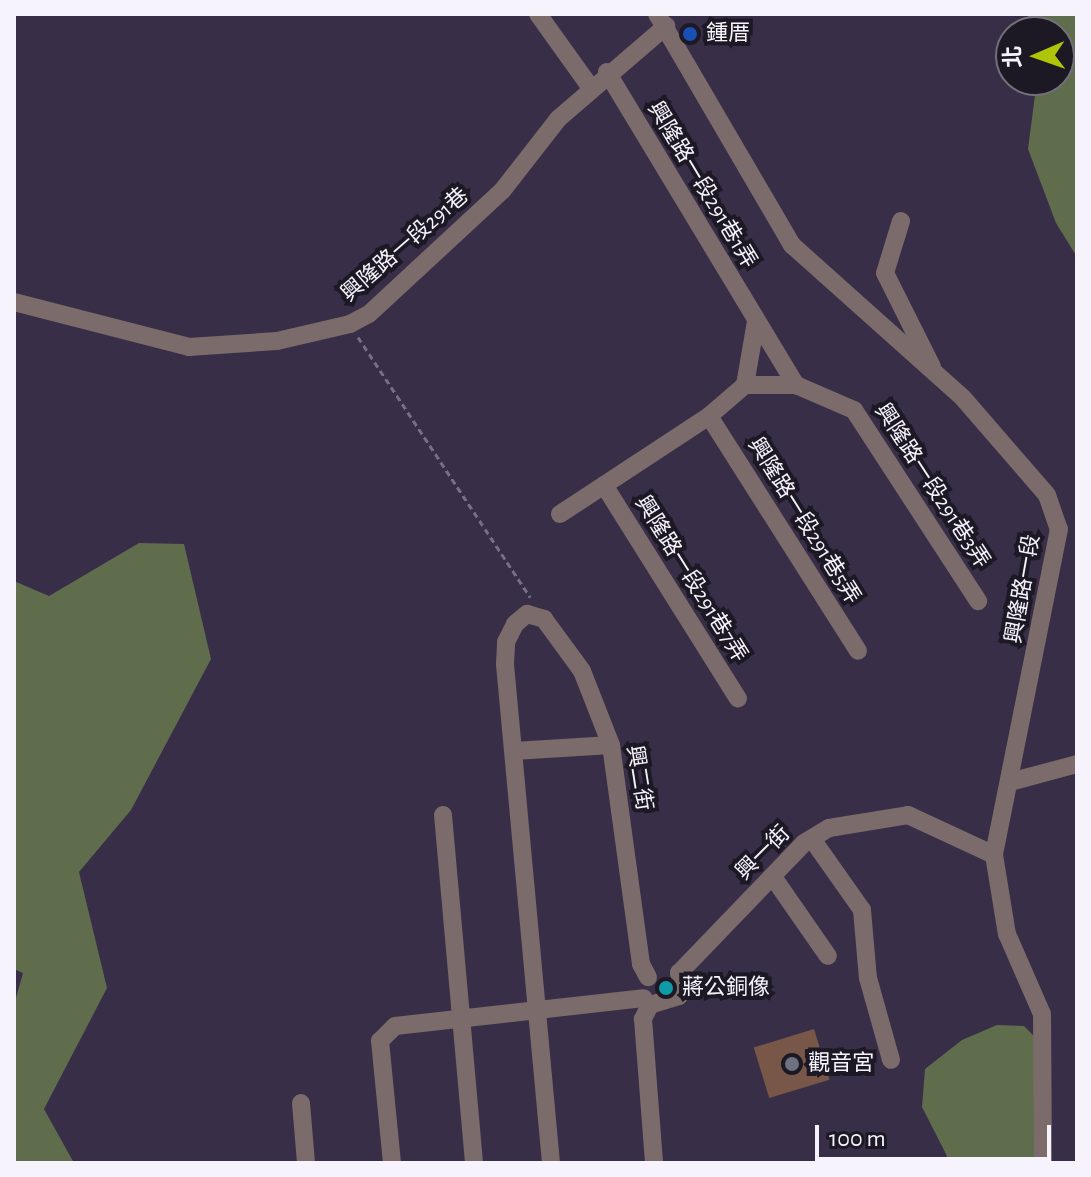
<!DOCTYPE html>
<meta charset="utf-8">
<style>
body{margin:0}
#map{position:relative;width:1091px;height:1177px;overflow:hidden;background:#382e47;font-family:"Alegreya Sans","Noto Sans TC",sans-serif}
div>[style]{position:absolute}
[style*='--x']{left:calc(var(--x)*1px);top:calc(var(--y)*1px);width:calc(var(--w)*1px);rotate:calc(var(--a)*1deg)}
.forest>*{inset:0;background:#5f6d4d}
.building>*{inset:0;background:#795748;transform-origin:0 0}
.path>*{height:3px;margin-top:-1.5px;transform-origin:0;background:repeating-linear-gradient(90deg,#776f83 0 6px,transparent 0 10px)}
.minor>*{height:18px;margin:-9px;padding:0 9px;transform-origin:9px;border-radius:9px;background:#7b6b6a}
.dots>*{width:22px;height:22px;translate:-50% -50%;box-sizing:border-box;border:4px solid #1d1924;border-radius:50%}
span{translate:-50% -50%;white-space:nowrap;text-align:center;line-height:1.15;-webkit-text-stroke:8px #1d1924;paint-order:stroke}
.poi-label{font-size:22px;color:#f6f3fd}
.left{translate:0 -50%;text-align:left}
.street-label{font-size:22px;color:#f6f3fd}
.frame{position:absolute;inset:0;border:16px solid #f6f3fd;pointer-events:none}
.north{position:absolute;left:995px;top:16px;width:80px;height:80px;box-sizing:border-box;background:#1d1924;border:2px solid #74707b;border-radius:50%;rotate:268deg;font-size:22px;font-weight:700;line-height:32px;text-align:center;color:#f6f3fd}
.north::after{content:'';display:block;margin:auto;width:28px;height:36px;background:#aec509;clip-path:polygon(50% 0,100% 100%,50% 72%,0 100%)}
.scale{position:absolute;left:815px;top:1125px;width:236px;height:36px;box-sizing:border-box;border:4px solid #f6f3fd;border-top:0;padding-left:10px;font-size:24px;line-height:28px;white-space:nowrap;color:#f6f3fd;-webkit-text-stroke:6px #1d1924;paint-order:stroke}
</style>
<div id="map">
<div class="forest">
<i style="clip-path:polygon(1027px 14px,1077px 14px,1077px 257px,1056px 223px,1028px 149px,1037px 80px,1059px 80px,1059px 32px,1032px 32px)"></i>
<i style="clip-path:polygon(139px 543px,184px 544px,211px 659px,131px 810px,79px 872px,107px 988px,44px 1109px,74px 1163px,14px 1163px,14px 1005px,23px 973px,14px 969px,14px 581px,49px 596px)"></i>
<i style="clip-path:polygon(997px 1025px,1024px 1026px,1036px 1038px,1036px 1163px,942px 1163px,947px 1156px,922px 1107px,925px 1069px,962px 1040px)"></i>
</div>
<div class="building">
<i style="left:814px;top:1029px;width:53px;height:63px;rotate:73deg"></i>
</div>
<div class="path">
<i style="--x:358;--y:337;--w:312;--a:56.5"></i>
</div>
<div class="minor">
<i style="--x:538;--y:14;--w:91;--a:54.4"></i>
<i style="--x:657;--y:14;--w:268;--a:59.7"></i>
<i style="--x:792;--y:245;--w:229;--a:41.8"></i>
<i style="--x:963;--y:398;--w:128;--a:49.1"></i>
<i style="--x:1047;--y:495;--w:36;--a:71"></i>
<i style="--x:1059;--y:529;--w:332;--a:101.3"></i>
<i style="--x:994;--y:855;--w:80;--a:80.7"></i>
<i style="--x:1007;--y:934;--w:87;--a:66.4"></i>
<i style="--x:1042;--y:1014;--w:149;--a:89.6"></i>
<i style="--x:607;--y:72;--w:366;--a:58.9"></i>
<i style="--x:796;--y:385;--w:51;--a:180"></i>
<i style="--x:901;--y:221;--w:54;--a:107.1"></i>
<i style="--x:885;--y:273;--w:105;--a:63.4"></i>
<i style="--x:14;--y:302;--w:181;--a:14.4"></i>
<i style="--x:189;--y:347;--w:88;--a:-3.9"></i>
<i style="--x:277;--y:341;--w:75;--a:-13.1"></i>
<i style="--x:350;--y:324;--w:21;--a:-28"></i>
<i style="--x:369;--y:314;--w:181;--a:-42.8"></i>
<i style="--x:502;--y:191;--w:91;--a:-52.1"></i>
<i style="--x:558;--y:119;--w:143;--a:-40.7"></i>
<i style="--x:796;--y:385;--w:63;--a:23.3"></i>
<i style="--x:854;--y:410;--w:228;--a:57"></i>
<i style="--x:709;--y:416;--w:278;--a:57.6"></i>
<i style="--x:604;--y:485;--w:252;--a:57.9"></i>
<i style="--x:560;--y:514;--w:178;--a:-33.3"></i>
<i style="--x:709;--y:416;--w:48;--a:-40.7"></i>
<i style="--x:745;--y:385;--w:65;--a:-80.2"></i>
<i style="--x:514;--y:751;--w:97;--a:-3.5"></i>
<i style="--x:1010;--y:782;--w:69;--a:-15"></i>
<i style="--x:443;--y:815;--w:349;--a:84.9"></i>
<i style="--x:812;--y:839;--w:87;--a:54.8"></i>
<i style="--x:862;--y:910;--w:68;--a:85"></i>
<i style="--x:868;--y:978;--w:85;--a:74.3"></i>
<i style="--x:773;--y:877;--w:96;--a:55.2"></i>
<i style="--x:679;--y:973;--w:180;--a:-46.1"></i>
<i style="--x:804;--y:843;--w:29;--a:-31"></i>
<i style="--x:829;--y:828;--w:80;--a:-9.3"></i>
<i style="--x:908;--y:815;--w:95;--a:24.9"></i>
<i style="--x:650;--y:1005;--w:16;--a:117"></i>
<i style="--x:643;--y:1019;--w:144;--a:85.6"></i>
<i style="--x:650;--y:1005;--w:30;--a:-17"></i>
<i style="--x:679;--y:996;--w:12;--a:-70"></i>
<i style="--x:683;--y:985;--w:13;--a:-108"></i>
<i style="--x:301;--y:1103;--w:60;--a:85.2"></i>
<i style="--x:392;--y:1163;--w:123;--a:-95.6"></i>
<i style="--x:380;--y:1041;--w:21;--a:-45"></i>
<i style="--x:395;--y:1026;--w:250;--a:-6.4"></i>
<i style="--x:551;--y:1163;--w:501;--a:-95.27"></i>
<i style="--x:505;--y:664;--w:22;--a:-87"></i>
<i style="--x:506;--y:642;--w:20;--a:-63"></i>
<i style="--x:515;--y:624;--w:16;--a:-40"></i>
<i style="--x:527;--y:614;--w:18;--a:16"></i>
<i style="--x:544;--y:619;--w:64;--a:53.8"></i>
<i style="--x:582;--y:671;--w:79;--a:68.6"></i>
<i style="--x:611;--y:745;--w:221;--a:82.2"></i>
<i style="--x:641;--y:964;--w:15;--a:62"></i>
</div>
<div class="dots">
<i style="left:690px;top:34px;background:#1a4fb4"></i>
<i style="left:666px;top:988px;background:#0f9aa8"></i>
<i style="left:792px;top:1064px;background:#6b7280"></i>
</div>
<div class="poi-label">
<span class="left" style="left:706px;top:34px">鍾厝</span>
<span class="left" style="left:682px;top:988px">蔣公銅像</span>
<span class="left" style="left:808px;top:1064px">觀音宮</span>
</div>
<div class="street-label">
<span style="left:702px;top:185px;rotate:59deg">興隆路一段291巷1弄</span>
<span style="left:405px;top:245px;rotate:-41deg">興隆路一段291巷</span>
<span style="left:932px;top:486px;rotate:57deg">興隆路一段291巷3弄</span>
<span style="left:804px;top:521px;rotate:58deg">興隆路一段291巷5弄</span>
<span style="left:691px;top:579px;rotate:58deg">興隆路一段291巷7弄</span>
<span style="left:1023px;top:589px;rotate:-80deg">興隆路一段</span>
<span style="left:639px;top:778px;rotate:81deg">興二街</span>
<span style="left:763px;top:853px;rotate:-45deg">興一街</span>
</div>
<div class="frame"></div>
<div class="north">北</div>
<div class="scale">100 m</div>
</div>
